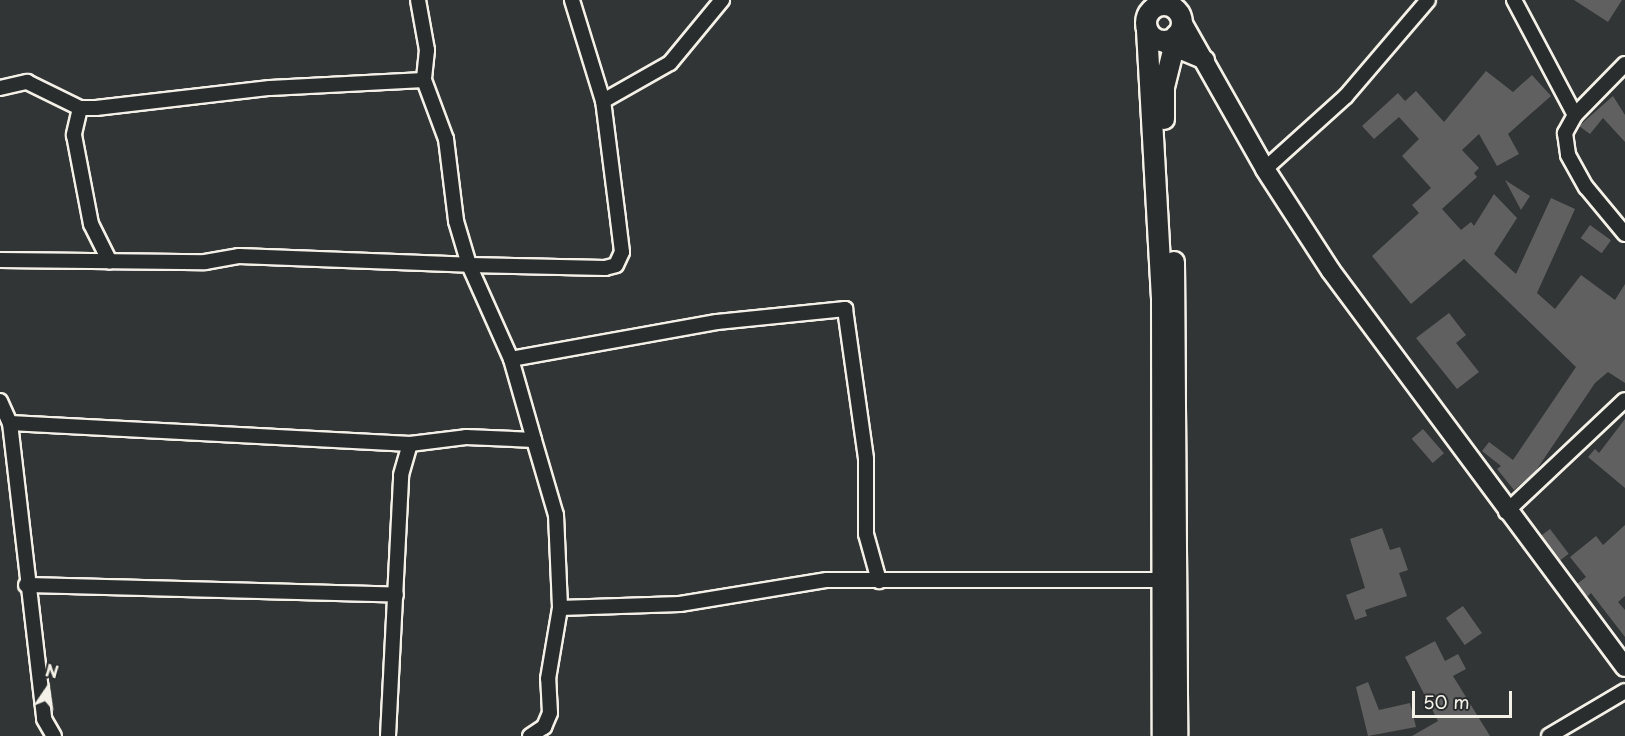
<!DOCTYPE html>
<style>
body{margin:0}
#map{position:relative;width:1625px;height:736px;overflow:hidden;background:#323535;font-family:"Playpen Sans",sans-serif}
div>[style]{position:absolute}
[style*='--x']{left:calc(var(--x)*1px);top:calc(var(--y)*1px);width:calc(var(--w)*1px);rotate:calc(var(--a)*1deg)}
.building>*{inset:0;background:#5f605f;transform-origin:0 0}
.roads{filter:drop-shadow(2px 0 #f4f1e8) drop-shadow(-2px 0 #f4f1e8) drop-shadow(0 2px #f4f1e8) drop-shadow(0 -2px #f4f1e8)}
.minor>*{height:14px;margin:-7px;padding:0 7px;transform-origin:7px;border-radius:7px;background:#2a2d2e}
.tertiary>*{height:18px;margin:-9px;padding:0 9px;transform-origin:9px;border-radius:9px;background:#2a2d2e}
.secondary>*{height:20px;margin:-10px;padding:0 10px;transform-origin:10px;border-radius:10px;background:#2a2d2e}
.secondary>.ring{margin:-10px;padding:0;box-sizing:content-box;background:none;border:20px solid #2a2d2e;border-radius:50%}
span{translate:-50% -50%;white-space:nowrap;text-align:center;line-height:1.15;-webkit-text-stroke:6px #2a2d2e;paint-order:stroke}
.north{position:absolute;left:18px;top:658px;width:60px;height:60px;-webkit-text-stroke:4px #2a2d2e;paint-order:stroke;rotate:13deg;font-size:16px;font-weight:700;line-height:24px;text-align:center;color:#f4f1e8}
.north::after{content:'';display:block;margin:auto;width:21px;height:27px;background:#f4f1e8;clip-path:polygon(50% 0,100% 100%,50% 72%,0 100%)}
.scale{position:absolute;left:1412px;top:691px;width:100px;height:27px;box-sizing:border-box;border:3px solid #f4f1e8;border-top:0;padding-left:8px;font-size:18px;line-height:21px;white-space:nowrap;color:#f4f1e8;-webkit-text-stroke:4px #2a2d2e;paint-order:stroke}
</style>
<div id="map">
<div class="building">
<i style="clip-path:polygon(1574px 0,1622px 0,1608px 22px)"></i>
<i style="clip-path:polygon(1486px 71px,1513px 92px,1532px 75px,1551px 96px,1508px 134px,1519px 154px,1497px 166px,1479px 134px,1462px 150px,1479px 168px,1474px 173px,1477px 177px,1442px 209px,1461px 230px,1471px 222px,1474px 226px,1494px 194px,1517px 218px,1494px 254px,1516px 274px,1551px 198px,1575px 209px,1537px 293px,1555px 309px,1581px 275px,1615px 300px,1625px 284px,1625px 383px,1608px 372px,1595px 383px,1535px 472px,1514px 490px,1497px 469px,1501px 466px,1482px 451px,1489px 442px,1513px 460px,1576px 367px,1464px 259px,1411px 304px,1372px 256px,1419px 213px,1412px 205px,1431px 188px,1402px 156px,1419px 139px,1399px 117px,1374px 139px,1362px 126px,1398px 93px,1405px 101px,1416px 91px,1444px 122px)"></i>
<i style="clip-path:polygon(1613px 96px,1625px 115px,1625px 142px,1603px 118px,1590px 134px,1579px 126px)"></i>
<i style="clip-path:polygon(1505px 180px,1530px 196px,1521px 210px)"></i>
<i style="left:1590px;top:225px;width:26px;height:16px;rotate:36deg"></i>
<i style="clip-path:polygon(1449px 313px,1466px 335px,1456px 343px,1479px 372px,1457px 389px,1416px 338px)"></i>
<i style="clip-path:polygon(1625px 419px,1625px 488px,1588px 457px,1595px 449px,1599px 453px)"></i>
<i style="left:1423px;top:429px;width:32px;height:15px;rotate:49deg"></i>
<i style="clip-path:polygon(1625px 525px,1625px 596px,1618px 602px,1625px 610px,1625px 637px,1591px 593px,1587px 597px,1577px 584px,1586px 577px,1570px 557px,1596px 536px,1603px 545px)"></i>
<i style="clip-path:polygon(1382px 528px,1390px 550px,1400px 547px,1408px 570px,1399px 573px,1407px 596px,1365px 610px,1367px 616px,1355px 620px,1346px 595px,1365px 588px,1350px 539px)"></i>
<i style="left:1550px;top:529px;width:31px;height:11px;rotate:53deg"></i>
<i style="left:1463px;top:606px;width:33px;height:21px;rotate:55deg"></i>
<i style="clip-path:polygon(1435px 641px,1445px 661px,1458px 654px,1466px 669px,1453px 676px,1490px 736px,1412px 736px,1438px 721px,1405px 657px)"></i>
<i style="clip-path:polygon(1368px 682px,1379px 710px,1410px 703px,1416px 727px,1368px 736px,1356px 687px)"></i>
</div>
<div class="roads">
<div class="minor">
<i style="--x:418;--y:0;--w:51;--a:79.8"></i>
<i style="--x:427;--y:50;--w:30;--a:96"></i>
<i style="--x:1514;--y:0;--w:130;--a:62.1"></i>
<i style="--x:1625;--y:64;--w:71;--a:134.4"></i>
<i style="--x:1575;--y:115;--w:21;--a:119"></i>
<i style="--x:1565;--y:133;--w:22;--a:82"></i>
<i style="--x:1568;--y:155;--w:37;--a:61"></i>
<i style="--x:1586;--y:187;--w:61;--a:50.3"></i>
<i style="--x:0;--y:88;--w:28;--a:-13"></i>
<i style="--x:27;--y:82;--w:59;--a:26.1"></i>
<i style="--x:80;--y:108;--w:16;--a:0"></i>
<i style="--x:96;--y:108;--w:175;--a:-6.6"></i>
<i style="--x:270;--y:88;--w:154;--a:-3"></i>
<i style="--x:424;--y:80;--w:63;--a:69.6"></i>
<i style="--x:446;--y:139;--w:83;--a:83"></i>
<i style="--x:456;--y:221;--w:46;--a:73.5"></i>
<i style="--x:469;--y:265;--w:136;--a:1.3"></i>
<i style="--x:605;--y:268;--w:11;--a:-15"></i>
<i style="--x:616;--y:265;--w:14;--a:-65"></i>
<i style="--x:622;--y:252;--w:33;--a:-97"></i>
<i style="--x:618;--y:219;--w:119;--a:-97.2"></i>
<i style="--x:603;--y:101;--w:106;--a:-107.1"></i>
<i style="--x:603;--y:101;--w:77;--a:-29.6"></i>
<i style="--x:670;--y:63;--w:82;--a:-50.5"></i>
<i style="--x:80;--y:108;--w:28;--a:103"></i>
<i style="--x:74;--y:135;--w:91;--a:79.2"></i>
<i style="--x:91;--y:224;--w:42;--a:63.4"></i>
<i style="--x:1265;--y:169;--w:109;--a:-42"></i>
<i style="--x:1346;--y:96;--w:126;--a:-49.5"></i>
<i style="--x:0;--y:260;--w:205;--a:0.6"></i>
<i style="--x:205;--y:262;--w:35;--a:-10"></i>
<i style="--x:239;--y:256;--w:230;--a:2.2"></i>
<i style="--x:469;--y:265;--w:103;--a:65.9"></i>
<i style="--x:511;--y:359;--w:84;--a:74.1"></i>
<i style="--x:511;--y:359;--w:209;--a:-10.2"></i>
<i style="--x:717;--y:322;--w:129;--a:-5.8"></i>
<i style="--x:845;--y:309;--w:151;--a:82"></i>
<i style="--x:866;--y:459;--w:75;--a:90"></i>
<i style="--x:866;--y:534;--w:49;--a:74.5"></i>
<i style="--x:0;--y:401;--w:24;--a:66"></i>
<i style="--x:10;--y:423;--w:298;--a:83.4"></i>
<i style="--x:44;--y:719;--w:20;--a:60"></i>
<i style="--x:10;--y:423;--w:401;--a:3"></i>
<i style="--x:410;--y:444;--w:56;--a:-7.1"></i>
<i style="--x:466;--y:437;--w:68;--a:2.5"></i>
<i style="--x:534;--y:440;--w:78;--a:73.7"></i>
<i style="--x:556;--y:515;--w:93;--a:87.5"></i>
<i style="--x:1506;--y:512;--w:163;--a:-43.3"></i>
<i style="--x:26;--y:585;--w:370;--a:1.5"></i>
<i style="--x:388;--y:736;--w:261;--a:-87.1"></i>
<i style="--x:401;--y:475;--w:32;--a:-74"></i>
<i style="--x:530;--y:736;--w:17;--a:-33"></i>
<i style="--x:544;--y:727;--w:15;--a:-67"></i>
<i style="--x:550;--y:713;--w:34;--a:-93"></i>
<i style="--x:548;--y:679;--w:72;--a:-80.4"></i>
<i style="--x:560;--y:608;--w:120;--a:-1.9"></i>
<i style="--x:680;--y:604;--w:149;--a:-9.3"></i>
<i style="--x:827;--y:580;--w:338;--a:0"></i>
<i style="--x:1549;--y:736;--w:88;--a:-30.6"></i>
</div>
<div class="tertiary">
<i style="--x:1182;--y:22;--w:169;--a:60.5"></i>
<i style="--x:1265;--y:169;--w:121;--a:57.1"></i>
<i style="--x:1331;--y:271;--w:493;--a:53.4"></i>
<i style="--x:1157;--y:40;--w:52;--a:22.6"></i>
</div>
<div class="secondary">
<i class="ring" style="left:1146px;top:5px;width:16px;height:16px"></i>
<i style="--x:1147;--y:30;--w:270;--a:86.8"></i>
<i style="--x:1162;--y:300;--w:436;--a:89.9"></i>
<i style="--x:1164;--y:119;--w:32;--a:-90"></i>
<i style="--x:1164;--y:87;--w:54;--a:-76"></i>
<i style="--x:1174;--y:262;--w:474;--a:89.6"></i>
</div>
</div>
<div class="north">N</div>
<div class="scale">50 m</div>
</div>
